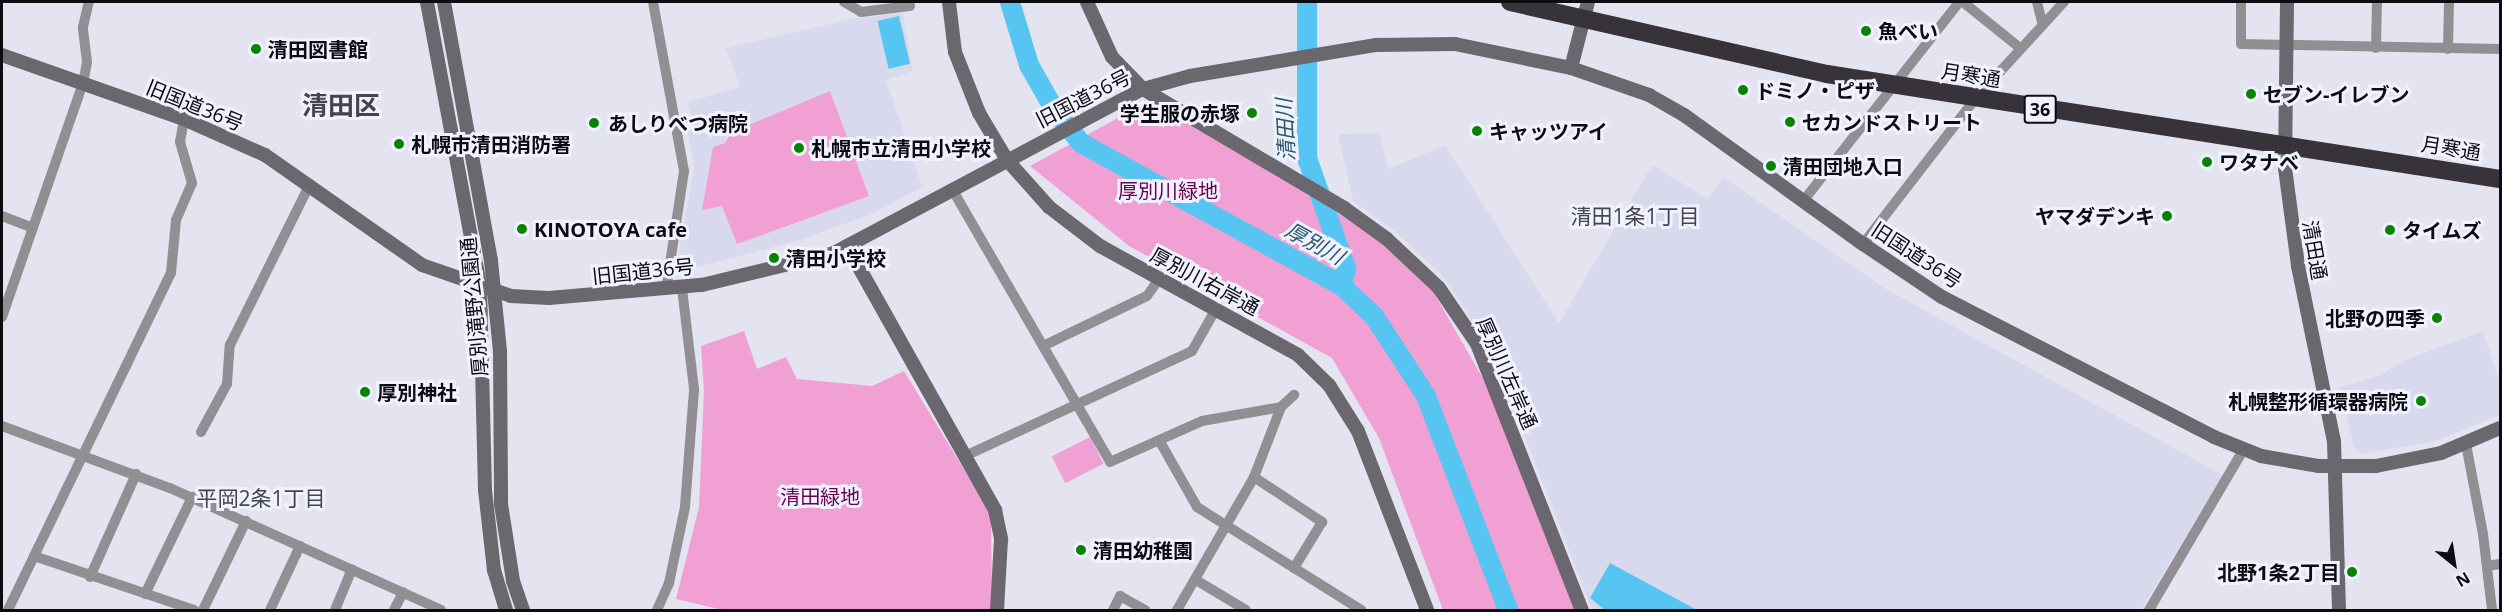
<!DOCTYPE html>
<meta charset="utf-8">
<style>
body{margin:0}
#map{position:relative;width:2502px;height:612px;overflow:hidden;background:#e4e4f1;font-family:"Open Sans","Noto Sans JP",sans-serif}
div>[style]{position:absolute}
[style*='--x']{left:calc(var(--x)*1px);top:calc(var(--y)*1px);width:calc(var(--w)*1px);rotate:calc(var(--a)*1deg)}
.built>*{inset:0;background:#d9d9ed}
.green>*{inset:0;background:#f0a0d3;transform-origin:0 0}
.water>*{inset:0;background:#57c5f1;transform-origin:0 0}
.river>*{height:20px;margin:-10px;padding:0 10px;transform-origin:10px;border-radius:10px;background:#57c5f1}
.street>*{height:10px;margin:-5px;padding:0 5px;transform-origin:5px;border-radius:5px;background:#928f94}
.secondary>*{height:14px;margin:-7px;padding:0 7px;transform-origin:7px;border-radius:7px;background:#6b676e}
.highway>*{height:18px;margin:-9px;padding:0 9px;transform-origin:9px;border-radius:9px;background:#38323b}
.dots>*{width:16px;height:16px;translate:-50% -50%;box-sizing:border-box;border:3px solid #f1f2ff;border-radius:50%}
span{translate:-50% -50%;white-space:nowrap;text-align:center;line-height:1.15;-webkit-text-stroke:6px #f1f2ff;paint-order:stroke}
.shield-label span{padding:2px 4px;background:#f1f2ff;border:2px solid;border-radius:4px;-webkit-text-stroke-width:0}
.shield-label{font-size:18px;color:#0d0d11;font-weight:700}
.poi-label{font-size:20px;color:#0d0d11;font-weight:700}
.left{translate:0 -50%;text-align:left}
.right{translate:-100% -50%;text-align:right}
.street-label{font-size:20px;color:#0d0d11}
.park-label{font-size:20px;color:#67024f}
.water-label{font-size:21px;color:#2b596c;font-style:italic}
.neighbourhood-label{font-size:21px;color:#454550}
.district-label{font-size:26px;color:#454550;font-weight:700}
.frame{position:absolute;inset:0;border:3px solid #0d0d11;pointer-events:none}
.north{position:absolute;left:2424px;top:534px;width:60px;height:60px;-webkit-text-stroke:4px #f1f2ff;paint-order:stroke;rotate:150deg;font-size:16px;font-weight:700;line-height:24px;text-align:center;color:#0d0d11}
.north::after{content:'';display:block;margin:auto;width:21px;height:27px;background:#0d0d11;clip-path:polygon(50% 0,100% 100%,50% 72%,0 100%)}
</style>
<div id="map">
<div class="built">
<i style="clip-path:polygon(903px 13px,913px 71px,886px 80px,922px 187px,869px 215px,797px 241px,682px 271px,676px 266px,694px 167px,687px 128px,693px 126px,688px 102px,740px 87px,726px 48px,851px 19px)"></i>
<i style="clip-path:polygon(1379px 133px,1388px 169px,1445px 145px,1559px 323px,1652px 165px,1708px 199px,1723px 177px,1886px 289px,2223px 475px,2141px 610px,1592px 610px,1495px 359px,1472px 320px,1441px 274px,1392px 229px,1353px 201px,1338px 134px)"></i>
<i style="clip-path:polygon(2483px 331px,2500px 383px,2500px 415px,2433px 442px,2362px 453px,2355px 450px,2339px 387px,2382px 375px,2400px 362px)"></i>
</div>
<div class="green">
<i style="clip-path:polygon(830px 91px,869px 196px,737px 244px,722px 206px,702px 210px,713px 147px,725px 143px,732px 132px)"></i>
<i style="clip-path:polygon(1151px 100px,1371px 233px,1434px 293px,1498px 405px,1577px 610px,1443px 610px,1379px 438px,1332px 358px,1129px 246px,1030px 166px)"></i>
<i style="clip-path:polygon(744px 331px,757px 369px,786px 357px,797px 379px,872px 386px,904px 371px,991px 514px,992px 610px,723px 610px,676px 599px,699px 507px,704px 392px,701px 346px)"></i>
<i style="left:1090px;top:437px;width:30px;height:43px;rotate:63deg"></i>
</div>
<div class="water">
<i style="left:899px;top:16px;width:49px;height:22px;rotate:77deg"></i>
<i style="clip-path:polygon(1610px 563px,1697px 610px,1605px 610px,1590px 598px)"></i>
</div>
<div class="river">
<i style="--x:1010;--y:2;--w:66;--a:73.2"></i>
<i style="--x:1029;--y:65;--w:51;--a:60.4"></i>
<i style="--x:1054;--y:109;--w:43;--a:51.5"></i>
<i style="--x:1081;--y:143;--w:298;--a:28.7"></i>
<i style="--x:1342;--y:286;--w:44;--a:43.2"></i>
<i style="--x:1374;--y:316;--w:95;--a:57"></i>
<i style="--x:1426;--y:396;--w:229;--a:69"></i>
<i style="--x:1307;--y:2;--w:156;--a:90"></i>
<i style="--x:1307;--y:158;--w:117;--a:70.5"></i>
<i style="--x:1346;--y:268;--w:18;--a:103"></i>
</div>
<div class="street">
<i style="--x:653;--y:2;--w:172;--a:79.6"></i>
<i style="--x:684;--y:171;--w:120;--a:98.6"></i>
<i style="--x:844;--y:2;--w:20;--a:30"></i>
<i style="--x:861;--y:12;--w:49;--a:-7"></i>
<i style="--x:910;--y:6;--w:4;--a:-104"></i>
<i style="--x:1963;--y:2;--w:73;--a:38.9"></i>
<i style="--x:2037;--y:2;--w:21;--a:76"></i>
<i style="--x:2241;--y:2;--w:42;--a:90"></i>
<i style="--x:2241;--y:44;--w:259;--a:1.1"></i>
<i style="--x:2376;--y:48;--w:46;--a:-88.8"></i>
<i style="--x:2448;--y:49;--w:47;--a:-88.8"></i>
<i style="--x:952;--y:189;--w:315;--a:59.9"></i>
<i style="--x:1110;--y:462;--w:101;--a:-24"></i>
<i style="--x:1202;--y:421;--w:80;--a:-10"></i>
<i style="--x:1804;--y:200;--w:251;--a:-51.9"></i>
<i style="--x:2;--y:216;--w:33;--a:21"></i>
<i style="--x:1863;--y:244;--w:183;--a:-52.3"></i>
<i style="--x:1975;--y:99;--w:132;--a:-47.5"></i>
<i style="--x:2;--y:317;--w:248;--a:-70.9"></i>
<i style="--x:83;--y:83;--w:21;--a:-79"></i>
<i style="--x:87;--y:62;--w:35;--a:-97"></i>
<i style="--x:83;--y:27;--w:26;--a:-77"></i>
<i style="--x:1043;--y:346;--w:115;--a:-25.7"></i>
<i style="--x:1147;--y:296;--w:21;--a:-55"></i>
<i style="--x:2;--y:426;--w:179;--a:20.3"></i>
<i style="--x:170;--y:488;--w:297;--a:24.2"></i>
<i style="--x:201;--y:432;--w:55;--a:-61.6"></i>
<i style="--x:227;--y:384;--w:39;--a:-86"></i>
<i style="--x:230;--y:345;--w:180;--a:-63.6"></i>
<i style="--x:1159;--y:440;--w:77;--a:60.4"></i>
<i style="--x:1197;--y:507;--w:194;--a:32.1"></i>
<i style="--x:2466;--y:444;--w:92;--a:79.3"></i>
<i style="--x:2483;--y:534;--w:77;--a:83.2"></i>
<i style="--x:965;--y:456;--w:250;--a:-24.8"></i>
<i style="--x:1192;--y:351;--w:48;--a:-60.3"></i>
<i style="--x:1254;--y:477;--w:82;--a:33.5"></i>
<i style="--x:1322;--y:522;--w:54;--a:121.3"></i>
<i style="--x:34;--y:556;--w:169;--a:18.6"></i>
<i style="--x:2487;--y:566;--w:13;--a:-9"></i>
<i style="--x:90;--y:577;--w:113;--a:-65.9"></i>
<i style="--x:1196;--y:580;--w:58;--a:31"></i>
<i style="--x:145;--y:594;--w:108;--a:-64.1"></i>
<i style="--x:8;--y:610;--w:374;--a:-64.2"></i>
<i style="--x:171;--y:273;--w:53;--a:-84.6"></i>
<i style="--x:176;--y:220;--w:40;--a:-66.6"></i>
<i style="--x:192;--y:183;--w:43;--a:-106.3"></i>
<i style="--x:180;--y:142;--w:23;--a:-80"></i>
<i style="--x:203;--y:610;--w:99;--a:-64.2"></i>
<i style="--x:270;--y:610;--w:71;--a:-64.9"></i>
<i style="--x:335;--y:610;--w:44;--a:-67.5"></i>
<i style="--x:394;--y:610;--w:20;--a:-63"></i>
<i style="--x:657;--y:610;--w:30;--a:-66"></i>
<i style="--x:669;--y:583;--w:78;--a:-78.1"></i>
<i style="--x:685;--y:507;--w:118;--a:-85.6"></i>
<i style="--x:694;--y:389;--w:102;--a:-96.8"></i>
<i style="--x:1113;--y:610;--w:16;--a:-63"></i>
<i style="--x:1120;--y:596;--w:29;--a:29"></i>
<i style="--x:1177;--y:610;--w:154;--a:-59.9"></i>
<i style="--x:1254;--y:477;--w:75;--a:-68.9"></i>
<i style="--x:1281;--y:407;--w:18;--a:-43"></i>
<i style="--x:2149;--y:610;--w:187;--a:-59.5"></i>
</div>
<div class="secondary">
<i style="--x:427;--y:2;--w:289;--a:79.4"></i>
<i style="--x:480;--y:286;--w:204;--a:88.6"></i>
<i style="--x:485;--y:490;--w:81;--a:83.6"></i>
<i style="--x:494;--y:570;--w:42;--a:73.3"></i>
<i style="--x:444;--y:2;--w:263;--a:79.7"></i>
<i style="--x:491;--y:261;--w:90;--a:84.3"></i>
<i style="--x:500;--y:351;--w:153;--a:89.6"></i>
<i style="--x:501;--y:504;--w:78;--a:81.1"></i>
<i style="--x:513;--y:581;--w:31;--a:71"></i>
<i style="--x:949;--y:2;--w:50;--a:83.2"></i>
<i style="--x:955;--y:52;--w:66;--a:68.5"></i>
<i style="--x:979;--y:113;--w:55;--a:59.2"></i>
<i style="--x:1007;--y:160;--w:63;--a:48.2"></i>
<i style="--x:1049;--y:207;--w:64;--a:37.4"></i>
<i style="--x:1100;--y:246;--w:226;--a:28.8"></i>
<i style="--x:1298;--y:355;--w:43;--a:44.1"></i>
<i style="--x:1329;--y:385;--w:54;--a:57.8"></i>
<i style="--x:1358;--y:431;--w:192;--a:68.9"></i>
<i style="--x:1087;--y:2;--w:60;--a:65.6"></i>
<i style="--x:1112;--y:57;--w:45;--a:45.9"></i>
<i style="--x:1143;--y:89;--w:234;--a:30.6"></i>
<i style="--x:1344;--y:208;--w:53;--a:35.8"></i>
<i style="--x:1387;--y:239;--w:71;--a:43.3"></i>
<i style="--x:1439;--y:288;--w:68;--a:55.8"></i>
<i style="--x:1477;--y:344;--w:286;--a:68.5"></i>
<i style="--x:2287;--y:2;--w:166;--a:90.7"></i>
<i style="--x:2285;--y:168;--w:99;--a:82.4"></i>
<i style="--x:2298;--y:266;--w:179;--a:78.4"></i>
<i style="--x:2334;--y:441;--w:169;--a:88.3"></i>
<i style="--x:2;--y:55;--w:193;--a:19.4"></i>
<i style="--x:184;--y:119;--w:89;--a:24"></i>
<i style="--x:265;--y:155;--w:192;--a:35"></i>
<i style="--x:422;--y:265;--w:94;--a:19.2"></i>
<i style="--x:511;--y:296;--w:38;--a:3"></i>
<i style="--x:549;--y:298;--w:154;--a:-4.9"></i>
<i style="--x:702;--y:285;--w:136;--a:-13.6"></i>
<i style="--x:834;--y:253;--w:350;--a:-28"></i>
<i style="--x:1143;--y:89;--w:49;--a:-15.5"></i>
<i style="--x:1190;--y:76;--w:189;--a:-9.5"></i>
<i style="--x:1376;--y:45;--w:79;--a:-0.7"></i>
<i style="--x:1455;--y:44;--w:118;--a:11.7"></i>
<i style="--x:1571;--y:68;--w:83;--a:19.1"></i>
<i style="--x:1649;--y:95;--w:40;--a:29.7"></i>
<i style="--x:1684;--y:115;--w:221;--a:35.8"></i>
<i style="--x:1863;--y:244;--w:95;--a:33.9"></i>
<i style="--x:1942;--y:297;--w:306;--a:27.2"></i>
<i style="--x:2214;--y:437;--w:51;--a:22"></i>
<i style="--x:2261;--y:456;--w:59;--a:9.8"></i>
<i style="--x:2319;--y:466;--w:57;--a:0"></i>
<i style="--x:2376;--y:466;--w:66;--a:-11.3"></i>
<i style="--x:2441;--y:453;--w:64;--a:-23"></i>
<i style="--x:1571;--y:68;--w:68;--a:-75.6"></i>
<i style="--x:847;--y:246;--w:303;--a:60.7"></i>
<i style="--x:995;--y:510;--w:30;--a:78"></i>
<i style="--x:1001;--y:539;--w:71;--a:93.2"></i>
</div>
<div class="highway">
<i style="--x:1510;--y:2;--w:325;--a:12.8"></i>
<i style="--x:1827;--y:74;--w:681;--a:8.87"></i>
</div>
<div class="dots">
<i style="left:1866px;top:31px;background:#078300"></i>
<i style="left:256px;top:49px;background:#078300"></i>
<i style="left:1743px;top:90px;background:#078300"></i>
<i style="left:2251px;top:94px;background:#078300"></i>
<i style="left:1252px;top:113px;background:#078300"></i>
<i style="left:1790px;top:122px;background:#078300"></i>
<i style="left:594px;top:123px;background:#078300"></i>
<i style="left:1477px;top:131px;background:#078300"></i>
<i style="left:399px;top:144px;background:#078300"></i>
<i style="left:799px;top:148px;background:#078300"></i>
<i style="left:2207px;top:162px;background:#078300"></i>
<i style="left:1771px;top:166px;background:#078300"></i>
<i style="left:2167px;top:216px;background:#078300"></i>
<i style="left:522px;top:229px;background:#078300"></i>
<i style="left:2390px;top:230px;background:#078300"></i>
<i style="left:774px;top:258px;background:#078300"></i>
<i style="left:2437px;top:318px;background:#078300"></i>
<i style="left:365px;top:392px;background:#078300"></i>
<i style="left:2421px;top:401px;background:#078300"></i>
<i style="left:1081px;top:550px;background:#078300"></i>
<i style="left:2352px;top:572px;background:#078300"></i>
</div>
<div class="shield-label">
<span style="left:2040px;top:109px">36</span>
</div>
<div class="poi-label">
<span class="left" style="left:1878px;top:31px">魚べい</span>
<span class="left" style="left:268px;top:49px">清田図書館</span>
<span class="left" style="left:1755px;top:90px">ドミノ・ピザ</span>
<span class="left" style="left:2263px;top:94px">セブン-イレブン</span>
<span class="right" style="left:1240px;top:113px">学生服の赤塚</span>
<span class="left" style="left:1802px;top:122px">セカンドストリート</span>
<span class="left" style="left:608px;top:123px">あしりべつ病院</span>
<span class="left" style="left:1489px;top:131px">キャッツアイ</span>
<span class="left" style="left:411px;top:144px">札幌市清田消防署</span>
<span class="left" style="left:811px;top:148px">札幌市立清田小学校</span>
<span class="left" style="left:2219px;top:162px">ワタナベ</span>
<span class="left" style="left:1783px;top:166px">清田団地入口</span>
<span class="right" style="left:2155px;top:216px">ヤマダデンキ</span>
<span class="left" style="left:534px;top:229px">KINOTOYA cafe</span>
<span class="left" style="left:2402px;top:230px">タイムズ</span>
<span class="left" style="left:786px;top:258px">清田小学校</span>
<span class="right" style="left:2425px;top:318px">北野の四季</span>
<span class="left" style="left:377px;top:392px">厚別神社</span>
<span class="right" style="left:2408px;top:401px">札幌整形循環器病院</span>
<span class="left" style="left:1093px;top:550px">清田幼稚園</span>
<span class="right" style="left:2340px;top:572px">北野1条2丁目</span>
</div>
<div class="street-label">
<span style="left:1971px;top:75px;rotate:9deg">月寒通</span>
<span style="left:1083px;top:98px;rotate:-27deg">旧国道36号</span>
<span style="left:195px;top:105px;rotate:22deg">旧国道36号</span>
<span style="left:2451px;top:148px;rotate:9deg">月寒通</span>
<span style="left:2315px;top:250px;rotate:80deg">清田通</span>
<span style="left:1917px;top:255px;rotate:33deg">旧国道36号</span>
<span style="left:643px;top:271px;rotate:-6deg">旧国道36号</span>
<span style="left:1205px;top:281px;rotate:28deg">厚別川右岸通</span>
<span style="left:474px;top:307px;rotate:-95deg">厚別滝野公園通</span>
<span style="left:1507px;top:373px;rotate:66deg">厚別川左岸通</span>
</div>
<div class="park-label">
<span style="left:1168px;top:190px">厚別川緑地</span>
<span style="left:820px;top:496px">清田緑地</span>
</div>
<div class="water-label">
<span style="left:1285px;top:130px;rotate:-93deg">清田川</span>
<span style="left:1315px;top:243px;rotate:29deg">厚別川</span>
</div>
<div class="neighbourhood-label">
<span style="left:1635px;top:216px">清田1条1丁目</span>
<span style="left:261px;top:498px">平岡2条1丁目</span>
</div>
<div class="district-label">
<span style="left:341px;top:106px">清田区</span>
</div>
<div class="frame"></div>
<div class="north">N</div>
</div>
